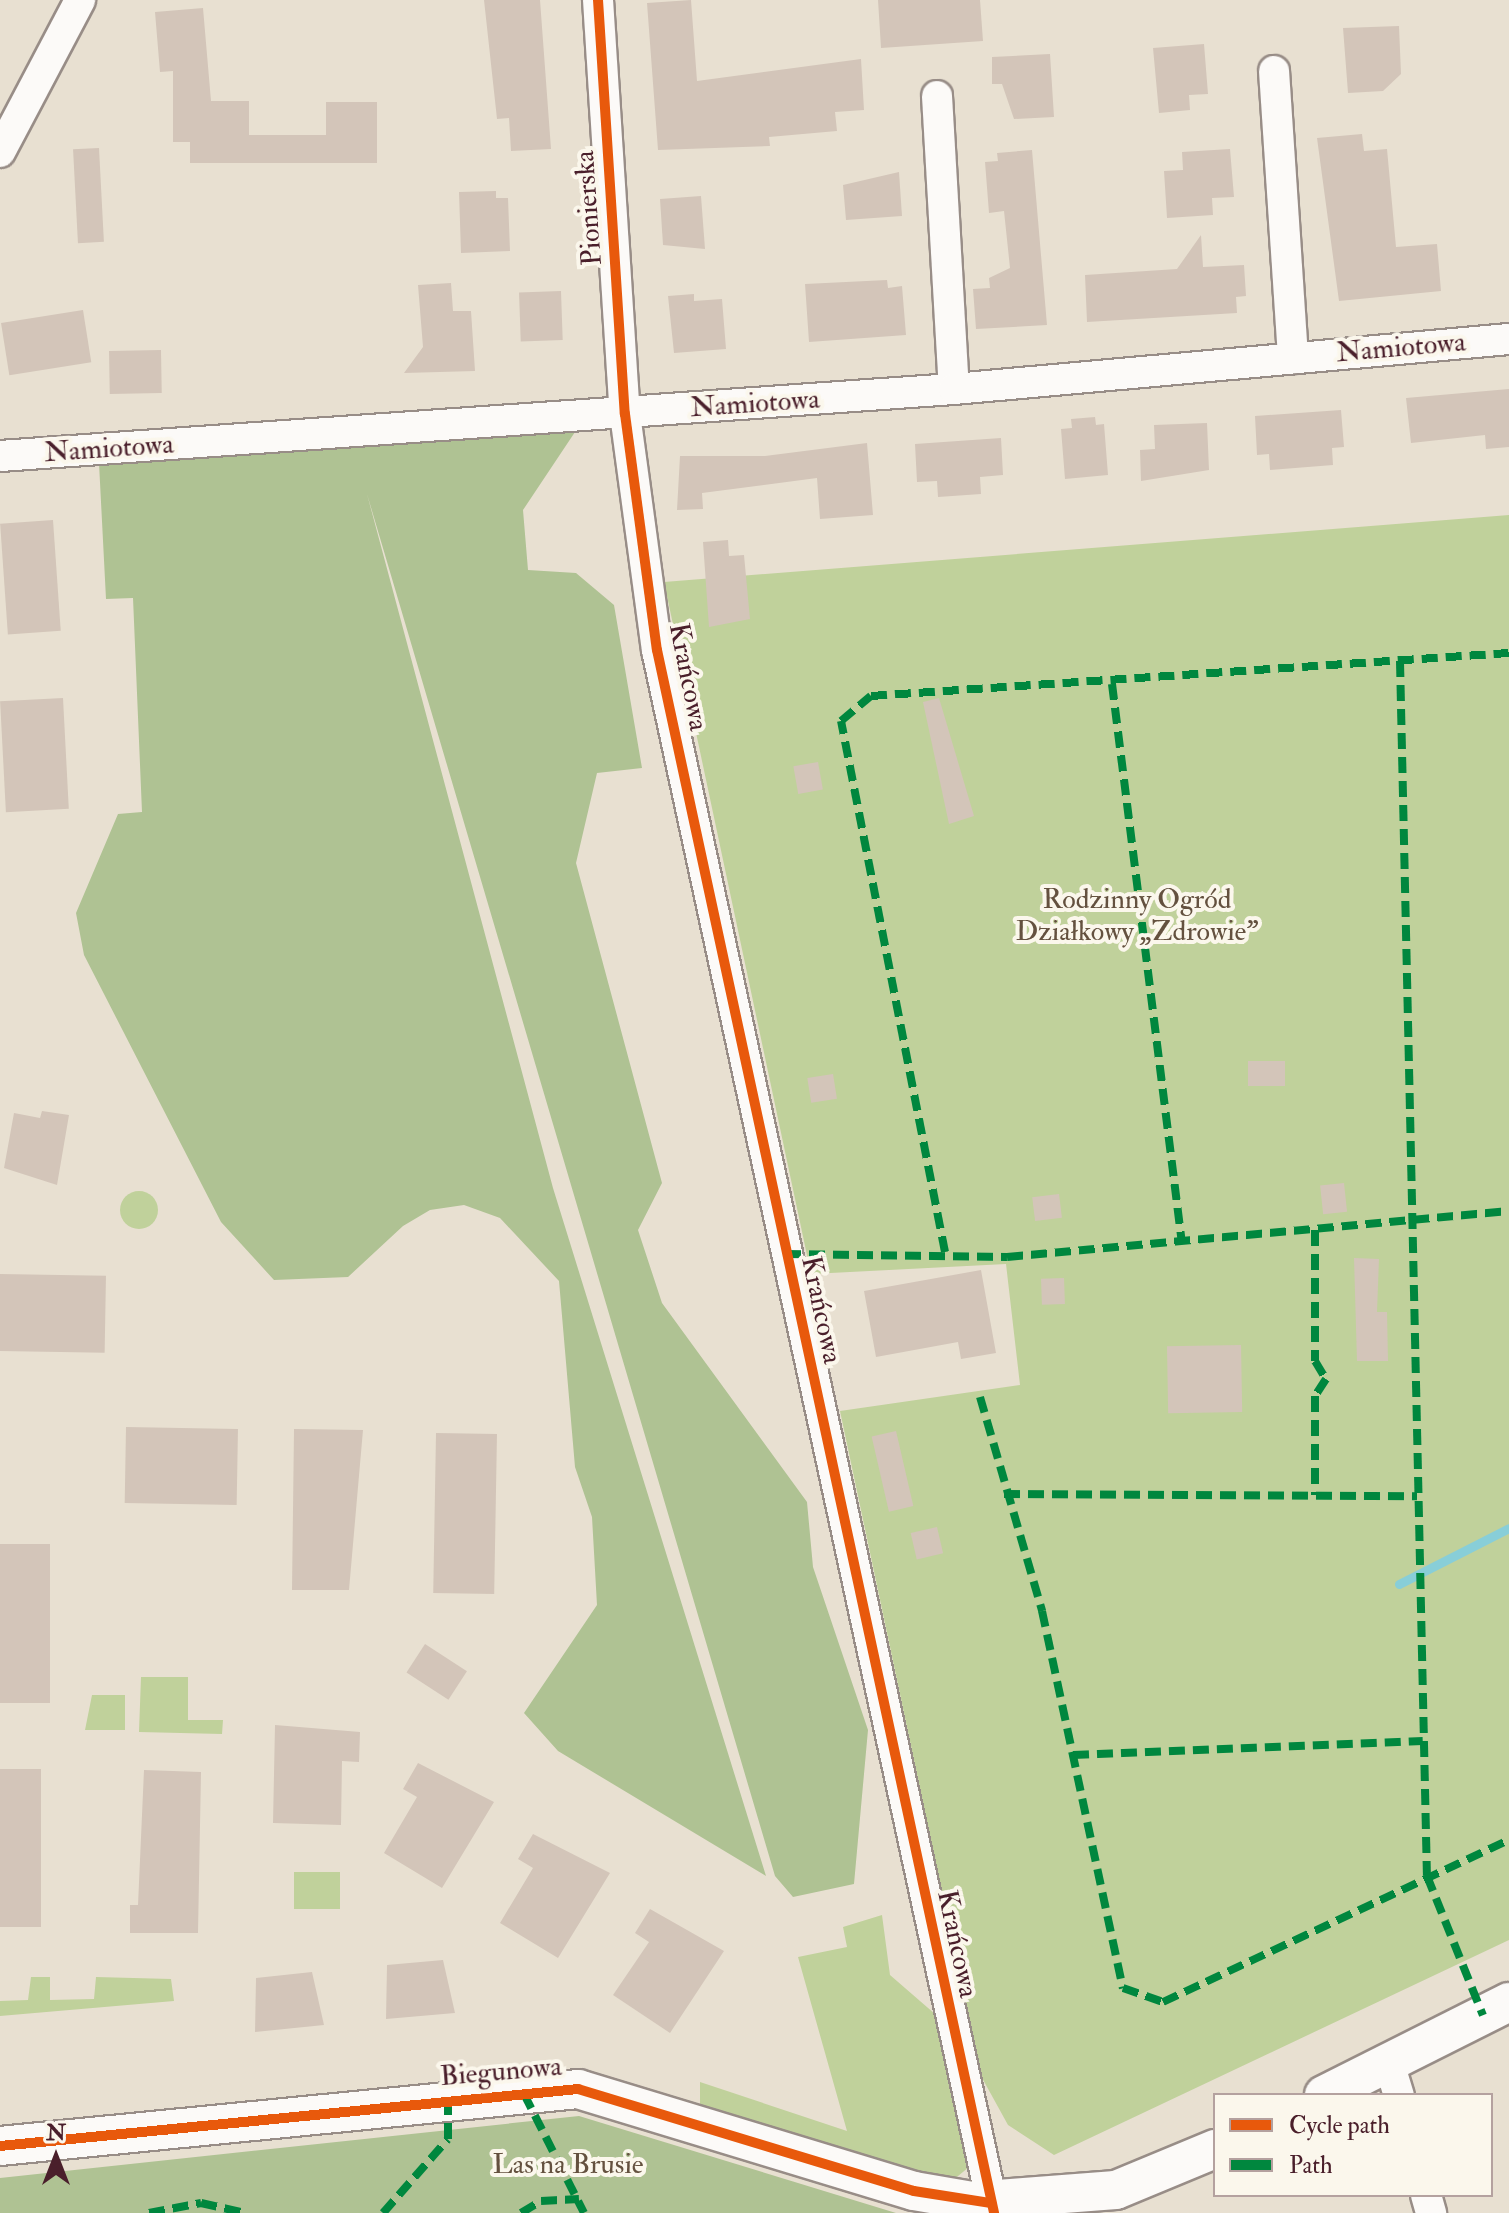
<!DOCTYPE html>
<meta charset="utf-8">
<style>
body{margin:0}
#map{position:relative;width:1509px;height:2213px;overflow:hidden;background:#e8e0d1;font-family:"IM FELL Double Pica",serif}
div>[style]{position:absolute}
[style*='--x']{left:calc(var(--x)*1px);top:calc(var(--y)*1px);width:calc(var(--w)*1px);rotate:calc(var(--a)*1deg)}
.green>*{inset:0;background:#c0d19b;transform-origin:0 0}
.round{border-radius:50%}
.forest>*{inset:0;background:#afc293}
.stream>*{height:9px;margin:-4.5px;padding:0 4.5px;transform-origin:4.5px;border-radius:4.5px;background:#88ced8}
.building>*{inset:0;background:#d3c5b9;transform-origin:0 0}
.roads{filter:drop-shadow(2px 0 #988d87) drop-shadow(-2px 0 #988d87) drop-shadow(0 2px #988d87) drop-shadow(0 -2px #988d87)}
.minor>*{height:30px;margin:-15px;padding:0 15px;transform-origin:15px;border-radius:15px;background:#fcfaf8}
.tertiary>*{height:38px;margin:-19px;padding:0 19px;transform-origin:19px;border-radius:19px;background:#fcfaf8}
.quiet>*{height:8px;margin-top:-4px;transform-origin:0;background:repeating-linear-gradient(90deg,#00873e 0 16px,transparent 0 24px)}
.cycleway>*{height:10px;margin:-5px;padding:0 5px;transform-origin:5px;border-radius:5px;background:#e8590c}
span{translate:-50% -50%;white-space:nowrap;text-align:center;line-height:1.15;-webkit-text-stroke:8px #fbf7ec;paint-order:stroke}
.street-label{font-size:28px;color:#4a1f2b}
.park-label{font-size:28px;color:#64513f}
.legend{position:absolute;left:1213px;top:2093px;width:280px;height:104px;box-sizing:border-box;background:#fbf7ec;border:2px solid #b4a19f;margin:0;padding:10px 14px;list-style:none;font-size:24px;color:#4a1f2b}
.legend li{display:flex;align-items:center;gap:16px;height:40px}
.legend b{width:40px;border:2px solid #b4a19f}
.north{position:absolute;left:16px;top:2117px;width:80px;height:80px;-webkit-text-stroke:6px #fbf7ec;paint-order:stroke;rotate:0deg;font-size:22px;font-weight:700;line-height:32px;text-align:center;color:#4a1f2b}
.north::after{content:'';display:block;margin:auto;width:28px;height:36px;background:#4a1f2b;clip-path:polygon(50% 0,100% 100%,50% 72%,0 100%)}
</style>
<div id="map">
<div class="green">
<i style="clip-path:polygon(1509px 515px,1509px 1940px,1054px 2155px,1008px 2125px,981px 2076px,840px 1411px,1020px 1385px,1006px 1264px,811px 1274px,664px 582px)"></i>
<i class="round" style="left:120px;top:1191px;width:38px;height:38px"></i>
<i style="clip-path:polygon(141px 1677px,188px 1677px,188px 1720px,223px 1720px,222px 1734px,139px 1732px)"></i>
<i style="clip-path:polygon(92px 1695px,125px 1695px,125px 1730px,85px 1730px)"></i>
<i style="left:294px;top:1872px;width:46px;height:37px"></i>
<i style="clip-path:polygon(882px 1915px,890px 1975px,935px 2014px,969px 2167px,952px 2181px,700px 2106px,700px 2082px,847px 2131px,798px 1957px,847px 1947px,843px 1927px)"></i>
<i style="clip-path:polygon(31px 1977px,50px 1977px,50px 2000px,94px 1999px,96px 1977px,171px 1979px,174px 2001px,0 2016px,0 2001px,28px 2000px)"></i>
</div>
<div class="forest">
<i style="clip-path:polygon(577px 429px,523px 510px,528px 570px,576px 573px,614px 605px,642px 768px,597px 773px,576px 863px,662px 1183px,638px 1230px,662px 1303px,807px 1502px,813px 1567px,868px 1730px,854px 1884px,793px 1897px,775px 1876px,367px 494px,553px 1188px,766px 1876px,558px 1751px,524px 1713px,597px 1605px,592px 1517px,575px 1467px,559px 1281px,500px 1218px,464px 1205px,430px 1210px,403px 1226px,348px 1277px,274px 1280px,221px 1222px,84px 955px,76px 913px,118px 814px,142px 812px,133px 598px,106px 599px,99px 463px)"></i>
<i style="clip-path:polygon(579px 2116px,896px 2213px,0 2213px,0 2178px)"></i>
</div>
<div class="stream">
<i style="--x:1399;--y:1584;--w:123;--a:-27"></i>
</div>
<div class="building">
<i style="clip-path:polygon(484px 0,540px 0,551px 149px,511px 151px,509px 118px,497px 119px)"></i>
<i style="clip-path:polygon(691px 0,697px 81px,861px 59px,864px 110px,835px 112px,837px 131px,769px 137px,770px 146px,658px 150px,647px 3px)"></i>
<i style="clip-path:polygon(878px 0,980px 0,983px 41px,881px 48px)"></i>
<i style="clip-path:polygon(203px 8px,211px 101px,249px 101px,249px 135px,326px 135px,326px 102px,377px 102px,377px 163px,190px 163px,190px 142px,173px 142px,173px 71px,160px 72px,155px 12px)"></i>
<i style="clip-path:polygon(1399px 26px,1401px 74px,1383px 91px,1348px 93px,1343px 28px)"></i>
<i style="clip-path:polygon(1204px 44px,1208px 94px,1189px 95px,1190px 110px,1159px 113px,1153px 48px)"></i>
<i style="clip-path:polygon(1050px 54px,1054px 117px,1014px 119px,1002px 84px,992px 84px,992px 57px)"></i>
<i style="clip-path:polygon(1362px 134px,1364px 151px,1387px 149px,1396px 247px,1437px 244px,1441px 291px,1339px 301px,1317px 138px)"></i>
<i style="left:99px;top:148px;width:94px;height:26px;rotate:87deg"></i>
<i style="clip-path:polygon(1230px 149px,1234px 197px,1212px 198px,1213px 215px,1167px 218px,1164px 171px,1183px 170px,1182px 152px)"></i>
<i style="clip-path:polygon(1032px 150px,1047px 325px,976px 329px,973px 289px,990px 288px,989px 278px,1010px 268px,1004px 211px,989px 213px,985px 162px,998px 161px,997px 153px)"></i>
<i style="clip-path:polygon(899px 172px,902px 216px,846px 220px,843px 185px)"></i>
<i style="clip-path:polygon(496px 191px,496px 198px,508px 198px,510px 251px,461px 253px,459px 192px)"></i>
<i style="clip-path:polygon(701px 196px,705px 249px,663px 245px,660px 199px)"></i>
<i style="clip-path:polygon(1201px 235px,1203px 267px,1244px 265px,1246px 296px,1236px 297px,1237px 313px,1087px 322px,1085px 275px,1177px 269px)"></i>
<i style="clip-path:polygon(887px 280px,888px 288px,902px 286px,906px 335px,809px 342px,805px 284px)"></i>
<i style="clip-path:polygon(451px 283px,453px 311px,471px 311px,475px 371px,404px 373px,423px 347px,418px 285px)"></i>
<i style="left:561px;top:291px;width:49px;height:42px;rotate:88deg"></i>
<i style="clip-path:polygon(694px 294px,694px 301px,722px 299px,726px 349px,674px 353px,668px 296px)"></i>
<i style="left:83px;top:310px;width:53px;height:83px;rotate:81deg"></i>
<i style="left:161px;top:350px;width:43px;height:52px;rotate:89deg"></i>
<i style="clip-path:polygon(1509px 389px,1509px 447px,1486px 449px,1485px 435px,1411px 443px,1406px 398px)"></i>
<i style="clip-path:polygon(1341px 410px,1344px 447px,1332px 448px,1333px 465px,1270px 470px,1269px 454px,1257px 455px,1255px 416px)"></i>
<i style="clip-path:polygon(1095px 417px,1096px 425px,1104px 424px,1108px 475px,1065px 479px,1061px 429px,1072px 428px,1071px 419px)"></i>
<i style="clip-path:polygon(1207px 423px,1209px 470px,1141px 481px,1140px 450px,1155px 449px,1154px 425px)"></i>
<i style="clip-path:polygon(1001px 438px,1003px 475px,980px 477px,981px 494px,938px 497px,937px 481px,917px 482px,915px 444px)"></i>
<i style="clip-path:polygon(867px 443px,873px 515px,820px 519px,817px 478px,702px 493px,703px 509px,677px 510px,680px 456px,765px 456px)"></i>
<i style="left:53px;top:520px;width:111px;height:53px;rotate:86deg"></i>
<i style="clip-path:polygon(728px 540px,729px 556px,744px 555px,750px 619px,709px 627px,703px 542px)"></i>
<i style="left:63px;top:698px;width:111px;height:63px;rotate:87deg"></i>
<i style="clip-path:polygon(939px 698px,974px 816px,949px 824px,923px 702px)"></i>
<i style="left:818px;top:762px;width:28px;height:25px;rotate:80deg"></i>
<i style="left:1248px;top:1061px;width:37px;height:25px"></i>
<i style="left:833px;top:1074px;width:25px;height:26px;rotate:81deg"></i>
<i style="clip-path:polygon(42px 1111px,69px 1115px,57px 1185px,4px 1168px,14px 1113px,40px 1118px)"></i>
<i style="left:1344px;top:1183px;width:29px;height:24px;rotate:84deg"></i>
<i style="left:1059px;top:1194px;width:24px;height:27px;rotate:83deg"></i>
<i style="clip-path:polygon(1354px 1258px,1379px 1259px,1377px 1312px,1387px 1312px,1388px 1361px,1357px 1361px)"></i>
<i style="clip-path:polygon(981px 1270px,996px 1353px,961px 1359px,958px 1342px,876px 1357px,864px 1291px)"></i>
<i style="left:0;top:1274px;width:106px;height:77px;rotate:1deg"></i>
<i style="left:1064px;top:1278px;width:26px;height:23px;rotate:88deg"></i>
<i style="left:1241px;top:1345px;width:67px;height:74px;rotate:89deg"></i>
<i style="left:126px;top:1427px;width:112px;height:76px;rotate:1deg"></i>
<i style="clip-path:polygon(294px 1429px,363px 1430px,349px 1590px,292px 1590px)"></i>
<i style="left:896px;top:1431px;width:77px;height:25px;rotate:77deg"></i>
<i style="left:436px;top:1433px;width:61px;height:160px;rotate:1deg"></i>
<i style="left:937px;top:1527px;width:27px;height:27px;rotate:77deg"></i>
<i style="left:0;top:1544px;width:50px;height:159px"></i>
<i style="left:425px;top:1644px;width:50px;height:34px;rotate:33deg"></i>
<i style="clip-path:polygon(275px 1725px,360px 1732px,359px 1762px,342px 1761px,341px 1825px,273px 1823px)"></i>
<i style="clip-path:polygon(418px 1763px,494px 1802px,442px 1888px,384px 1853px,417px 1797px,403px 1789px)"></i>
<i style="left:0;top:1769px;width:41px;height:158px"></i>
<i style="clip-path:polygon(144px 1770px,201px 1772px,198px 1933px,130px 1933px,130px 1905px,138px 1905px)"></i>
<i style="clip-path:polygon(533px 1834px,610px 1873px,558px 1958px,500px 1923px,533px 1868px,518px 1859px)"></i>
<i style="clip-path:polygon(650px 1909px,724px 1951px,670px 2033px,613px 1995px,649px 1942px,635px 1933px)"></i>
<i style="clip-path:polygon(443px 1960px,455px 2013px,386px 2019px,387px 1965px)"></i>
<i style="clip-path:polygon(312px 1972px,324px 2025px,255px 2032px,256px 1978px)"></i>
</div>
<div class="roads">
<div class="minor">
<i style="--x:598;--y:0;--w:415;--a:86.3"></i>
<i style="--x:625;--y:414;--w:238;--a:82.3"></i>
<i style="--x:657;--y:650;--w:1599;--a:77.83"></i>
<i style="--x:1274;--y:71;--w:288;--a:86.2"></i>
<i style="--x:937;--y:96;--w:293;--a:86.7"></i>
<i style="--x:0;--y:152;--w:172;--a:-62.2"></i>
<i style="--x:0;--y:456;--w:956;--a:-4.02"></i>
<i style="--x:954;--y:389;--w:557;--a:-5.15"></i>
<i style="--x:1389;--y:2063;--w:34;--a:73"></i>
<i style="--x:1426;--y:2195;--w:19;--a:74"></i>
</div>
<div class="tertiary">
<i style="--x:1324;--y:2095;--w:207;--a:-26.7"></i>
<i style="--x:0;--y:2146;--w:581;--a:-5.63"></i>
<i style="--x:578;--y:2089;--w:351;--a:16.9"></i>
<i style="--x:914;--y:2191;--w:59;--a:9.8"></i>
<i style="--x:972;--y:2201;--w:144;--a:-4.4"></i>
<i style="--x:1116;--y:2190;--w:107;--a:-22.5"></i>
</div>
</div>
<div class="quiet">
<i style="--x:1400;--y:661;--w:1215;--a:88.73"></i>
<i style="--x:1427;--y:1876;--w:150;--a:68.1"></i>
<i style="--x:1112;--y:684;--w:564;--a:82.87"></i>
<i style="--x:1315;--y:1230;--w:131;--a:90"></i>
<i style="--x:1315;--y:1361;--w:21;--a:59"></i>
<i style="--x:1326;--y:1379;--w:20;--a:123"></i>
<i style="--x:1315;--y:1396;--w:99;--a:90"></i>
<i style="--x:945;--y:1252;--w:541;--a:-101.08"></i>
<i style="--x:841;--y:721;--w:39;--a:-40"></i>
<i style="--x:871;--y:696;--w:639;--a:-3.86"></i>
<i style="--x:785;--y:1254;--w:222;--a:0.8"></i>
<i style="--x:1007;--y:1257;--w:504;--a:-5.24"></i>
<i style="--x:980;--y:1397;--w:223;--a:73.8"></i>
<i style="--x:1042;--y:1611;--w:386;--a:77.9"></i>
<i style="--x:1123;--y:1988;--w:42;--a:19.3"></i>
<i style="--x:1163;--y:2002;--w:382;--a:-25.1"></i>
<i style="--x:1004;--y:1494;--w:413;--a:0.3"></i>
<i style="--x:1073;--y:1755;--w:350;--a:-2.3"></i>
<i style="--x:524;--y:2094;--w:133;--a:63.2"></i>
<i style="--x:149;--y:2213;--w:53;--a:-10.9"></i>
<i style="--x:201;--y:2203;--w:45;--a:12.8"></i>
<i style="--x:383;--y:2213;--w:98;--a:-48.7"></i>
<i style="--x:448;--y:2139;--w:38;--a:-90"></i>
<i style="--x:521;--y:2213;--w:23;--a:-31"></i>
<i style="--x:541;--y:2201;--w:38;--a:-3"></i>
</div>
<div class="cycleway">
<i style="--x:598;--y:0;--w:415;--a:86.3"></i>
<i style="--x:625;--y:414;--w:238;--a:82.3"></i>
<i style="--x:657;--y:650;--w:1599;--a:77.83"></i>
<i style="--x:0;--y:2146;--w:581;--a:-5.63"></i>
<i style="--x:578;--y:2089;--w:351;--a:16.9"></i>
<i style="--x:914;--y:2191;--w:78;--a:8.9"></i>
</div>
<div class="street-label">
<span style="left:589px;top:208px;rotate:-94deg">Pionierska</span>
<span style="left:1401px;top:348px;rotate:-5deg">Namiotowa</span>
<span style="left:755px;top:404px;rotate:-4deg">Namiotowa</span>
<span style="left:109px;top:449px;rotate:-4deg">Namiotowa</span>
<span style="left:688px;top:677px;rotate:79deg">Krańcowa</span>
<span style="left:821px;top:1310px;rotate:78deg">Krańcowa</span>
<span style="left:957px;top:1944px;rotate:78deg">Krańcowa</span>
<span style="left:501px;top:2072px;rotate:-5deg">Biegunowa</span>
</div>
<div class="park-label">
<span style="left:1137px;top:916px">Rodzinny Ogród<br>Działkowy „Zdrowie”</span>
<span style="left:568px;top:2165px">Las na Brusie</span>
</div>
<ul class="legend">
<li><b style="height:10px;background:#e8590c"></b>Cycle path</li>
<li><b style="height:10px;background:#00873e"></b>Path</li>
</ul>
<div class="north">N</div>
</div>
